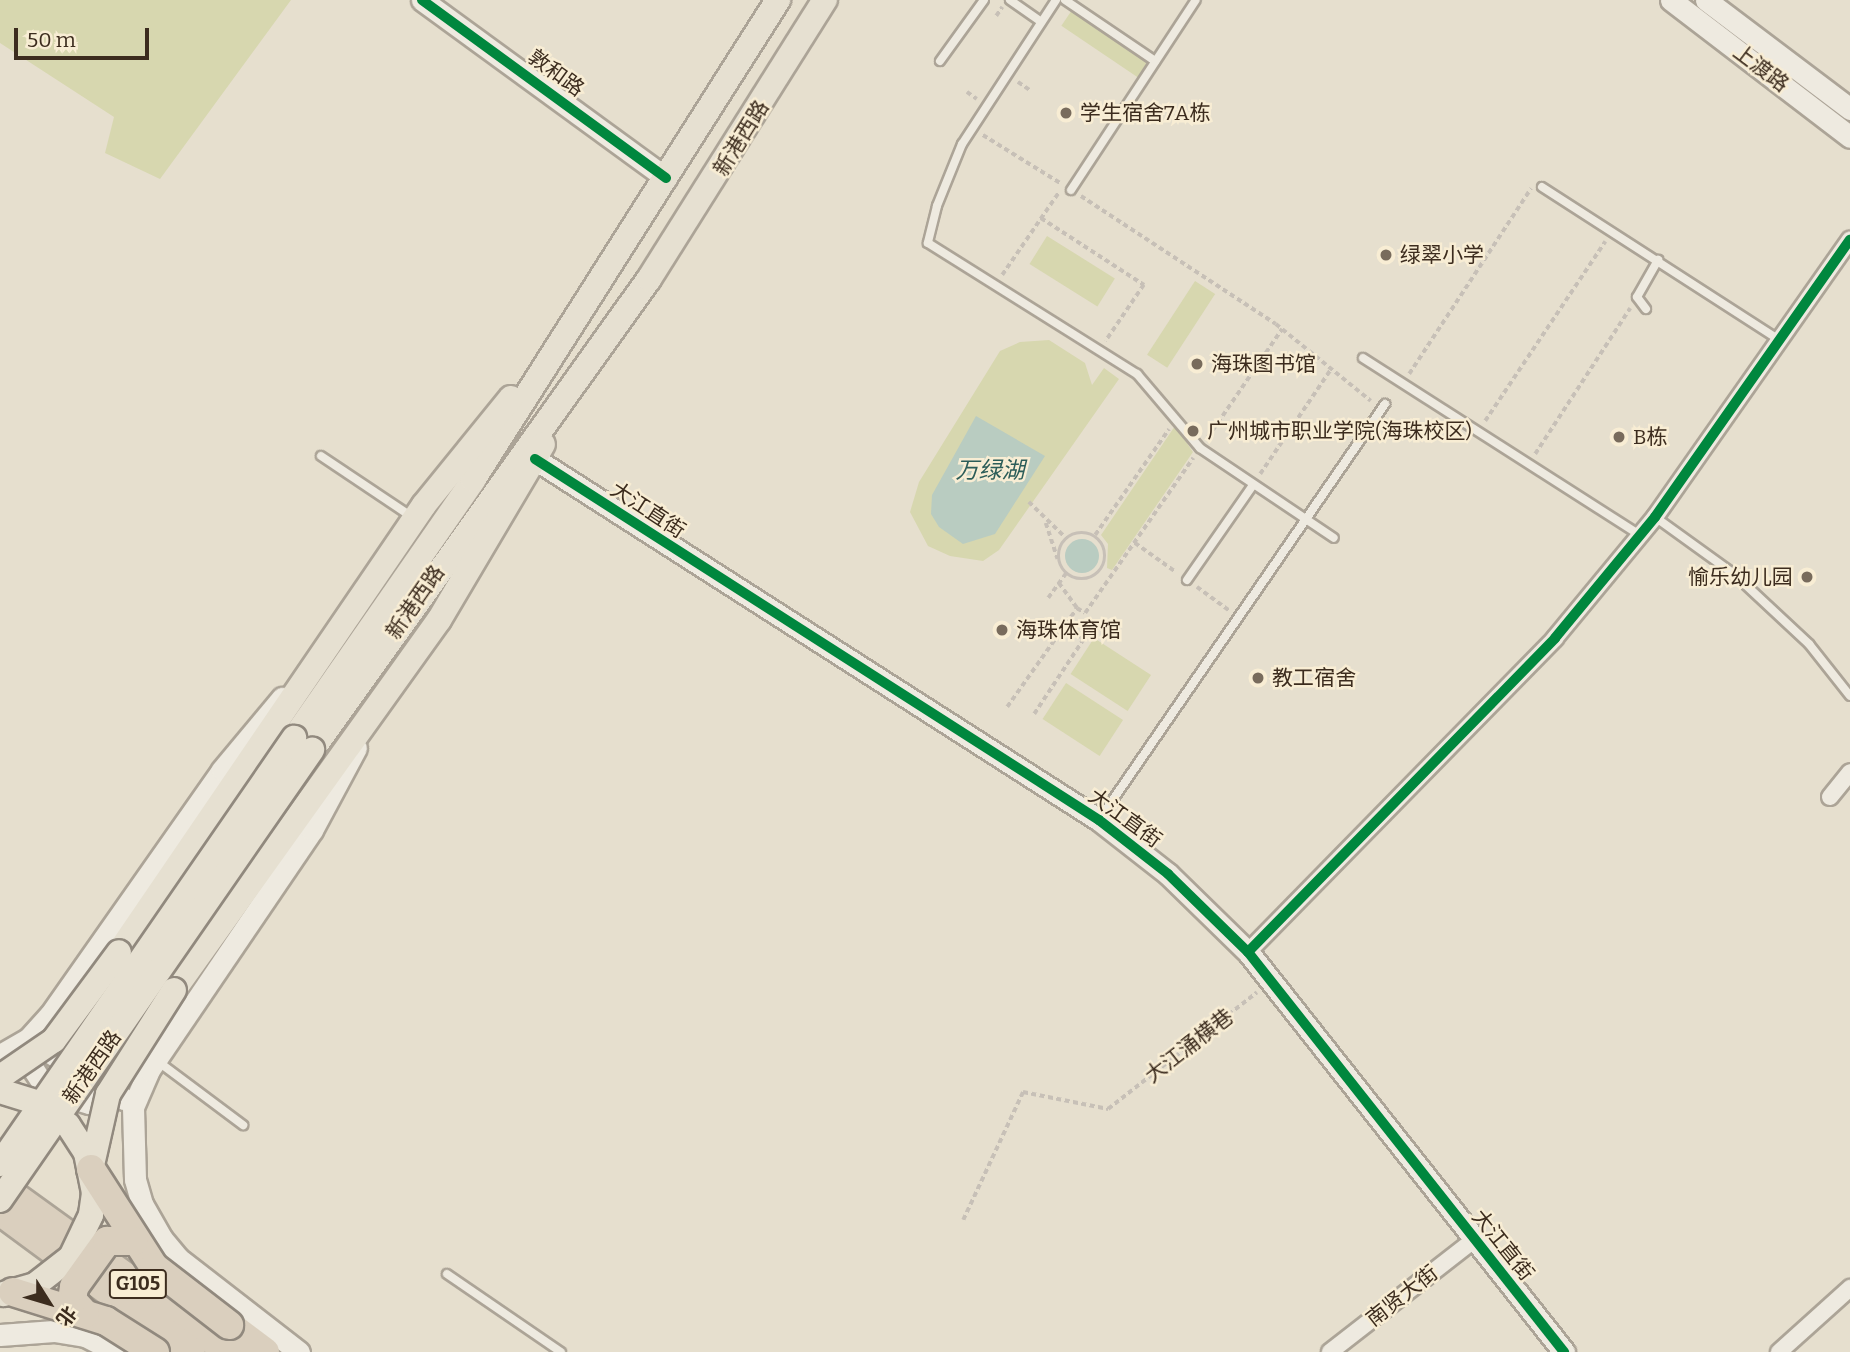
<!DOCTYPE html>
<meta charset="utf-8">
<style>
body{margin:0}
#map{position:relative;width:1850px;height:1352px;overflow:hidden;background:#e6dfce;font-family:Bitter,"Noto Sans SC",serif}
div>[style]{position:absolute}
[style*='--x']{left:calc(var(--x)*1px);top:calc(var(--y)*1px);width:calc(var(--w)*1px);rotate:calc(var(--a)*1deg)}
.green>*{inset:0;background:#d7d7af;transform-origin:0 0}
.water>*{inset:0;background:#b9ccc1}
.round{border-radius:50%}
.path>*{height:3.5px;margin-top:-1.75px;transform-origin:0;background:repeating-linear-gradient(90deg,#c7c0b7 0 5px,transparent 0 8.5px)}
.path>.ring{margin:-1.75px;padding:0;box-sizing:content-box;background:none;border:3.5px solid #c7c0b7;border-radius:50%}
.roads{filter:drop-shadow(2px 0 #aca497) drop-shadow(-2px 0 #aca497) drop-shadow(0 2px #aca497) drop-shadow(0 -2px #aca497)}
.lane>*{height:8px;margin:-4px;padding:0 4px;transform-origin:4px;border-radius:4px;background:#eeeae0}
.street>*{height:16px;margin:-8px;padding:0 8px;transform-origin:8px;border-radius:8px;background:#eeeae0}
.secondary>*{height:21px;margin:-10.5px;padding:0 10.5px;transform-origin:10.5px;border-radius:10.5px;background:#eeeae0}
.primary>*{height:24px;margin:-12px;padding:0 12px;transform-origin:12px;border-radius:12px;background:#e6e0d1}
.highway>*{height:28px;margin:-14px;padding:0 14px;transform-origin:14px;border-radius:14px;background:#dacfbe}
.bridges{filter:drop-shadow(2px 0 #91897e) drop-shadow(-2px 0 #91897e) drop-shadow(0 2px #91897e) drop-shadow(0 -2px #91897e)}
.primary-bridge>*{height:24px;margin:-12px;padding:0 12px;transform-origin:12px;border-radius:12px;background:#e6e0d1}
.highway-bridge>*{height:28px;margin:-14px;padding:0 14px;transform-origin:14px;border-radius:14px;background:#dacfbe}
.cycleway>*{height:10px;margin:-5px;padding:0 5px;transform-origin:5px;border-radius:5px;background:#00873e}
.dots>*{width:19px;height:19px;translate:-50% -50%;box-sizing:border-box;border:4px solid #f8edd4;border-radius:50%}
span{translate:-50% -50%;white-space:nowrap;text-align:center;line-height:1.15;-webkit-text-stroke:5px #f8edd4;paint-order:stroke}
.shield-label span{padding:2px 5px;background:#f8edd4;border:2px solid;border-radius:5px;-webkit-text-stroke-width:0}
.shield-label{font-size:19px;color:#3c2c1e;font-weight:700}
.street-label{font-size:21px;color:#3c2c1e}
.poi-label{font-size:21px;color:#3c2c1e}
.left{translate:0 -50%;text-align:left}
.right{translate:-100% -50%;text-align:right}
.water-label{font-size:23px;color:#2c5d59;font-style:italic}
.north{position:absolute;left:14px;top:1268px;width:70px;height:70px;-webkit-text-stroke:5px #f8edd4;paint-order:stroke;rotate:127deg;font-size:19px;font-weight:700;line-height:28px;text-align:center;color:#3c2c1e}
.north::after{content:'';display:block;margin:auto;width:24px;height:32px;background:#3c2c1e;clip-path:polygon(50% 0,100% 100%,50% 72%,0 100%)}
.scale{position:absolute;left:14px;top:28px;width:135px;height:32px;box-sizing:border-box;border:4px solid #3c2c1e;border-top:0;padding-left:9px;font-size:21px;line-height:24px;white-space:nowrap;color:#3c2c1e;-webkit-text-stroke:5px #f8edd4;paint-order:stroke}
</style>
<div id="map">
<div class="green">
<i style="clip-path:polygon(0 0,291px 0,160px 179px,105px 153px,114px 117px,0 43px)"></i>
<i style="left:1072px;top:10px;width:92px;height:19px;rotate:34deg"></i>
<i style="left:1047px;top:236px;width:80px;height:33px;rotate:32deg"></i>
<i style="left:1195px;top:281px;width:24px;height:88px;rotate:33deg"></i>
<i style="clip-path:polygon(1049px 340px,1085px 363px,1092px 385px,1104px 368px,1119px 379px,999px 550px,983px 561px,950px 556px,928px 546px,910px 512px,919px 482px,1000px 351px,1020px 342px)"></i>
<i style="clip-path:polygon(1175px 426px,1193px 452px,1112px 570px,1107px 568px,1108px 544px,1101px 535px)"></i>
<i style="left:1094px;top:638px;width:68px;height:43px;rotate:33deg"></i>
<i style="left:1066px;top:683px;width:68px;height:43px;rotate:33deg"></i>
</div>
<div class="water">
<i style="clip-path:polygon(976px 416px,1045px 456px,995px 534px,963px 544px,939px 527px,931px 514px,932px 495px)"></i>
<i class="round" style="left:1065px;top:539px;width:34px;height:34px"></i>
</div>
<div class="path">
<i style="--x:996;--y:16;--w:11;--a:-56"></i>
<i style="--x:1018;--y:82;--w:14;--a:34"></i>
<i style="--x:967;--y:92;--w:12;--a:35"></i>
<i style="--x:983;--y:135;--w:91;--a:31.9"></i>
<i style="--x:1081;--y:196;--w:233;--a:33.3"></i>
<i style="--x:1276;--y:324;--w:122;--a:39"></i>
<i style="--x:1041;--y:218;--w:123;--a:33"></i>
<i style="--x:1144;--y:285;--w:68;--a:124.2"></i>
<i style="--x:1002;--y:275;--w:101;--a:-55.5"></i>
<i style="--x:1409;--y:374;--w:222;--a:-56.7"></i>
<i style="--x:1485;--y:421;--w:216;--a:-56.2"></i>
<i style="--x:1208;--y:437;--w:131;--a:-55.6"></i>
<i style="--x:1535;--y:454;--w:174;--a:-56.9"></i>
<i style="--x:1260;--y:474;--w:127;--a:-55.9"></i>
<i style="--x:1029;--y:502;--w:53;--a:44.2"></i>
<i style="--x:1046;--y:523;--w:38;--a:72"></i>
<i class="ring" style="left:1059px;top:533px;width:42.5px;height:42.5px"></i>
<i style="--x:1095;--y:535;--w:129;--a:-55.1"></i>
<i style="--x:1135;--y:543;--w:50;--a:35.3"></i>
<i style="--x:1059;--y:583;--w:31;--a:54"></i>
<i style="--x:1197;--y:587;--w:41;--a:36"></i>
<i style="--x:1048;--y:598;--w:31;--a:-54"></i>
<i style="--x:1007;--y:707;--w:121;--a:-54.7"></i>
<i style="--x:1077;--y:608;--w:9;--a:32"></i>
<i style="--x:1085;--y:613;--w:189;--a:-55.1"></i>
<i style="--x:1034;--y:714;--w:89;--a:-56.5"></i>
<i style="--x:1083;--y:640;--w:24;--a:-132"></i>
<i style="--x:963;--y:1220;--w:141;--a:-64.9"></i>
<i style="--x:1023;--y:1092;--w:87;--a:11.3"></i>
<i style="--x:1108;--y:1109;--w:189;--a:-38.1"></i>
</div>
<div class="roads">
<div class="lane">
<i style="--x:1010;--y:0;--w:38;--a:35"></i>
<i style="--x:1056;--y:0;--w:172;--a:123.1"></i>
<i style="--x:962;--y:144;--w:67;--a:112"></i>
<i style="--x:937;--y:206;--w:38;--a:104"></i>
<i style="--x:928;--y:243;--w:247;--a:32.1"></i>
<i style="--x:1137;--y:374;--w:97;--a:49.6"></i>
<i style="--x:1200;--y:448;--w:161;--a:33.9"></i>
<i style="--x:1065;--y:0;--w:109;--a:34.1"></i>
<i style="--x:940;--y:61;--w:75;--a:-54.2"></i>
<i style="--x:1542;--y:187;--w:282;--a:32.8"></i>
<i style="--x:1071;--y:190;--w:227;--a:-56.7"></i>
<i style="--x:1646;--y:309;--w:15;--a:-127"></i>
<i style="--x:1637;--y:297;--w:43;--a:-60.4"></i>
<i style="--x:1363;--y:358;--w:329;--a:32.6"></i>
<i style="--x:321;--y:456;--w:110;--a:33.8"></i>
<i style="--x:1655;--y:517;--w:97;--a:35.8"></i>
<i style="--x:1734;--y:574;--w:103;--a:43"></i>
<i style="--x:1809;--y:644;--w:66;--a:51.7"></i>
<i style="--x:1187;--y:580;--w:116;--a:-55.2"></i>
<i style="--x:1099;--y:820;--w:505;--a:-55.49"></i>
<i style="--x:156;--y:1060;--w:109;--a:36.8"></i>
<i style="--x:447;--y:1274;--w:138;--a:34.4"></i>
</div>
<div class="street">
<i style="--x:1830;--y:797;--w:32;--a:-51"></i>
<i style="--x:1248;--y:952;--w:439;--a:-45.6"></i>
<i style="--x:1555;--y:638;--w:157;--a:-50.4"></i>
<i style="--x:1655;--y:517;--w:339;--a:-54.9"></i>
<i style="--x:1330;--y:1352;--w:182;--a:-37.9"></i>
<i style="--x:1779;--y:1352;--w:96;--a:-42"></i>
</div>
<div class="secondary">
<i style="--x:422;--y:0;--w:302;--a:36.1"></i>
<i style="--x:1671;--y:0;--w:225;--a:37.4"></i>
<i style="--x:1706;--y:0;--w:181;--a:37.1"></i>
<i style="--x:535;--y:459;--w:670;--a:32.62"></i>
<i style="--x:1099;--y:820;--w:88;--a:38"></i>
<i style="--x:1168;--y:874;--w:112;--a:44.3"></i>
<i style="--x:1248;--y:952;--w:510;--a:51.69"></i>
<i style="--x:30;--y:1040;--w:111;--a:32.1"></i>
<i style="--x:0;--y:1055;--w:34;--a:-30"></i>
<i style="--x:29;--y:1038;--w:31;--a:-48"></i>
<i style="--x:50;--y:1015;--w:299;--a:-54.9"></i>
<i style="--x:222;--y:770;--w:94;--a:-50.2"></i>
<i style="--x:28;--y:1061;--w:27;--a:57"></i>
<i style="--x:43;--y:1084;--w:35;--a:25"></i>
<i style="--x:75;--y:1099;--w:15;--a:16"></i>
<i style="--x:89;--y:1103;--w:21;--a:-25"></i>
<i style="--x:0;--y:1335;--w:54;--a:-4.2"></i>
<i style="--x:54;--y:1331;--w:31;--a:9"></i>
<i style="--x:85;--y:1336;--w:36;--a:27"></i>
<i style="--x:299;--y:1352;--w:153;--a:-142.2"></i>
<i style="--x:178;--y:1258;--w:25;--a:-130"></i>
<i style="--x:162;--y:1239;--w:40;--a:-119.7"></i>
<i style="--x:142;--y:1204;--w:26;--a:-106"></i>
<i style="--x:135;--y:1179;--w:72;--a:-91.6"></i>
<i style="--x:133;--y:1107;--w:40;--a:-66.6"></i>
<i style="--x:149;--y:1070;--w:290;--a:-55.8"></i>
<i style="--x:312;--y:830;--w:93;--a:-61.8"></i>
</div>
<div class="primary">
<i style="--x:294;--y:738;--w:314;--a:-55.2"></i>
<i style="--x:473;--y:480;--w:569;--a:-57.57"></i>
<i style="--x:312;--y:750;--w:579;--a:-54.42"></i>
<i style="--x:649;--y:279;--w:330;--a:-57.8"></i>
<i style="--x:119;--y:952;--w:541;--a:-55.69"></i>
<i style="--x:424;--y:505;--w:138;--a:-50.9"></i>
<i style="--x:174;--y:990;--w:455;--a:-54.4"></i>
<i style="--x:439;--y:620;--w:204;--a:-59.4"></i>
</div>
<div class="highway">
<i style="--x:0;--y:1186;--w:283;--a:35.9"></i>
<i style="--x:0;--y:1211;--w:237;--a:36.4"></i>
<i style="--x:229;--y:1325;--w:45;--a:36.9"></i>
</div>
</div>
<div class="bridges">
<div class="primary-bridge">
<i style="--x:0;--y:1077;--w:65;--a:-34.4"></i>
<i style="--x:54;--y:1040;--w:109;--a:-53.5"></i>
<i style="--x:0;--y:1091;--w:44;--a:17.2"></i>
<i style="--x:42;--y:1104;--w:33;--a:39"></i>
<i style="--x:68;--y:1125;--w:33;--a:57"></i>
<i style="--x:86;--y:1153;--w:41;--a:78.7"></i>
<i style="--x:94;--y:1193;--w:22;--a:98"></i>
<i style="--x:91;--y:1215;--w:47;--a:115.5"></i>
<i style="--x:71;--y:1257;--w:46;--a:142.1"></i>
<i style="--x:35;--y:1285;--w:33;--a:164"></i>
<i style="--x:0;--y:1164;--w:518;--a:-55.39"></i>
<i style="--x:92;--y:1165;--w:73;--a:-77.3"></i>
<i style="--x:108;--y:1094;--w:123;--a:-57.6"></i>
<i style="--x:0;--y:1200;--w:548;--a:-55.27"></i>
</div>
<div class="highway-bridge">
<i style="--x:91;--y:1169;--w:117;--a:57.3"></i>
<i style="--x:154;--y:1267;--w:95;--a:37.7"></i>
<i style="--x:13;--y:1292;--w:97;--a:17.3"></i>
<i style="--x:106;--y:1321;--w:58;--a:32.3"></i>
<i style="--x:85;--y:1314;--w:19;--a:-133"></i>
<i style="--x:72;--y:1300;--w:13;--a:-81"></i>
<i style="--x:74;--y:1287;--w:57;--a:-54.3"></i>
<i style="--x:107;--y:1241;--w:27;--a:0"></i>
</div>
</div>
<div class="cycleway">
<i style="--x:422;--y:0;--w:302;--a:36.1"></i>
<i style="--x:535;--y:459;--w:670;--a:32.62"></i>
<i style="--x:1099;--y:820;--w:88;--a:38"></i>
<i style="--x:1168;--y:874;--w:112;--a:44.3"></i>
<i style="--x:1248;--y:952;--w:510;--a:51.69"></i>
<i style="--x:1248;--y:952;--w:439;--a:-45.6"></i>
<i style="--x:1555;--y:638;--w:157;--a:-50.4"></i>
<i style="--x:1655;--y:517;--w:339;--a:-54.9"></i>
</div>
<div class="dots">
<i style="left:1066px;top:113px;background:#786b5c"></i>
<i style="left:1386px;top:255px;background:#786b5c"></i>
<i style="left:1197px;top:364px;background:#786b5c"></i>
<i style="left:1193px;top:431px;background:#786b5c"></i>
<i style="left:1619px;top:437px;background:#786b5c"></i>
<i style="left:1807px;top:577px;background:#786b5c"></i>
<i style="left:1002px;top:630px;background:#786b5c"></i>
<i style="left:1258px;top:678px;background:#786b5c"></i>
</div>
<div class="shield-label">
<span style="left:138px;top:1284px">G105</span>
</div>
<div class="street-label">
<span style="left:1761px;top:68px;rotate:37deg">上渡路</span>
<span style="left:556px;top:73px;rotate:36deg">敦和路</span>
<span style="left:741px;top:138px;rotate:-58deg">新港西路</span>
<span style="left:648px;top:510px;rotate:33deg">大江直街</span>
<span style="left:415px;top:602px;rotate:-55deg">新港西路</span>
<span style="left:1125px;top:818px;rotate:36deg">大江直街</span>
<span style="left:1189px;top:1046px;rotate:-38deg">大江涌横巷</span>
<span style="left:92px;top:1067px;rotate:-55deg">新港西路</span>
<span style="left:1503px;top:1245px;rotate:51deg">大江直街</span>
<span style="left:1402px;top:1296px;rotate:-38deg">南贤大街</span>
</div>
<div class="poi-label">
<span class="left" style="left:1080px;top:113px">学生宿舍7A栋</span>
<span class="left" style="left:1400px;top:255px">绿翠小学</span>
<span class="left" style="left:1211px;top:364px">海珠图书馆</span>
<span class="left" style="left:1207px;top:431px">广州城市职业学院(海珠校区)</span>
<span class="left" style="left:1633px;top:437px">B栋</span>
<span class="right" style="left:1793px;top:577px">愉乐幼儿园</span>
<span class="left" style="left:1016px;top:630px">海珠体育馆</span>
<span class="left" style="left:1272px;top:678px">教工宿舍</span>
</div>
<div class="water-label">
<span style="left:990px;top:470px">万绿湖</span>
</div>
<div class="north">北</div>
<div class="scale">50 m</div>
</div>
